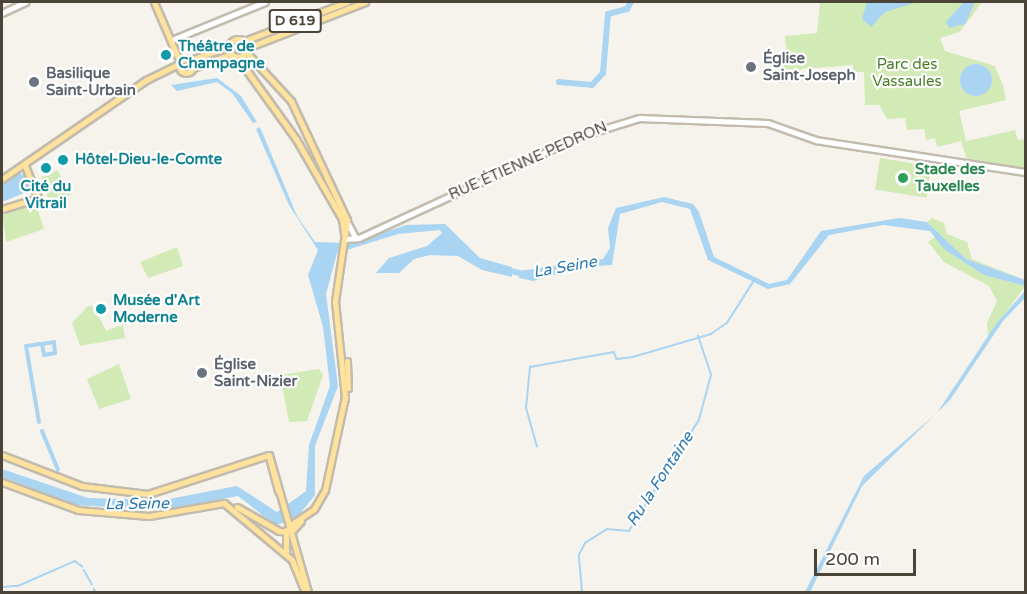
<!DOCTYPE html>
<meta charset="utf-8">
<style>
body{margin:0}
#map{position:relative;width:1027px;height:594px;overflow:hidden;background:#f6f3ec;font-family:"Varela Round",sans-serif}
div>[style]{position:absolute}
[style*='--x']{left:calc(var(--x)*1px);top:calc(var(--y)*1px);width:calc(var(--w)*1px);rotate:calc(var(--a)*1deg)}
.green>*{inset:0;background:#d2eab5;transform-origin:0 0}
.water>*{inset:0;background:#a9d4f2}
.round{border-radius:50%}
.stream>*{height:1.5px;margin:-0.75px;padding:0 0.75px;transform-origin:0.75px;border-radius:0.75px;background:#a9d4f2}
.canal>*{height:4px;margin:-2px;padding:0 2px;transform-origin:2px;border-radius:2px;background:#a9d4f2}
.river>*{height:6px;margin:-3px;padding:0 3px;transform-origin:3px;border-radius:3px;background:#a9d4f2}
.roads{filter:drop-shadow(2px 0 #c2bbae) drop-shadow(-2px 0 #c2bbae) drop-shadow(0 2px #c2bbae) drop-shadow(0 -2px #c2bbae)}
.minor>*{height:4.5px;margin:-2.25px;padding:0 2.25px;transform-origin:2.25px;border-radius:2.25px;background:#fff}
.major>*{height:5px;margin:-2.5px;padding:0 2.5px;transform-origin:2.5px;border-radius:2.5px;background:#ffe39c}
.major>.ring{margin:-2.5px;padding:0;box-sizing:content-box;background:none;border:5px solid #ffe39c;border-radius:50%}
.dots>*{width:16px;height:16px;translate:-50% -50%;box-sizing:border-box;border:3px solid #fff;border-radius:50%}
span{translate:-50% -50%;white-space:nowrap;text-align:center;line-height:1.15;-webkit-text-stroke:4.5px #fff;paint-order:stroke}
.shield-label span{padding:2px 4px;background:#fff;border:2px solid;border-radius:4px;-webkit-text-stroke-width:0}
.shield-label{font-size:14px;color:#4b4439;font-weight:700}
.culture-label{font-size:15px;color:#0d838f;font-weight:700}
.left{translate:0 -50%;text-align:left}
.worship-label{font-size:15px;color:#5b616d;font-weight:700}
.park-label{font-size:15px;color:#4a7f2a}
.street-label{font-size:15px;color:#4b4439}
.leisure-label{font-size:15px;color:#27864d;font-weight:700}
.water-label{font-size:16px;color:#2e7ab2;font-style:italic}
.frame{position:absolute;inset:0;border:3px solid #4b4439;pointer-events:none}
.scale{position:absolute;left:814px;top:549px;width:102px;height:27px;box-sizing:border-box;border:3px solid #4b4439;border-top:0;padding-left:8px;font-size:18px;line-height:21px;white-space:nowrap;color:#4b4439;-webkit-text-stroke:4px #fff;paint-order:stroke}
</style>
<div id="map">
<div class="green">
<i style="clip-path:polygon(820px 2px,982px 2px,960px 32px,940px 38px,945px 51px,995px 66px,1003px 85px,1006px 100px,959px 111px,966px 141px,1015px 130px,1018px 140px,1025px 139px,1025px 171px,969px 165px,961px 141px,937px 147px,935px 138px,926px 140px,924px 129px,907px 130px,905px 118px,887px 119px,879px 105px,865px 105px,864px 72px,853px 72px,853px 65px,801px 69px,802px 81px,779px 83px,777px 56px,787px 53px,785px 36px,817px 33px)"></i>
<i style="left:880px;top:158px;width:52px;height:32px;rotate:9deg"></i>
<i style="clip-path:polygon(57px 170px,72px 193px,51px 208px,41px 177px)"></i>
<i style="clip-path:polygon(35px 202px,44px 229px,6px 242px,2px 211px)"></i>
<i style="clip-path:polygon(932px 218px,944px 223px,947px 234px,967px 242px,972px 259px,1025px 280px,966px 259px,927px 222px)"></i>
<i style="clip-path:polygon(935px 237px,984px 275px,1025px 286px,988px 337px,987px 323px,997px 301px,989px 286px,944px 262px,928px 242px)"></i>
<i style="clip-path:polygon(177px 247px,183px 266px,148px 278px,140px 262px)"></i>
<i style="clip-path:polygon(88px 306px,94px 306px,106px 331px,123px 324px,125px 338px,80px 346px,72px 323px)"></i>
<i style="clip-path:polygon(119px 364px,131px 399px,99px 409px,87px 379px)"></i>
<i style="clip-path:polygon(319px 369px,323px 375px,307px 421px,289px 422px,280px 375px)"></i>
</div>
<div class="water">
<i style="clip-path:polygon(867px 2px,917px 2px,885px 12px,871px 27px,862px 19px)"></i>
<i style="clip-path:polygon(964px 2px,975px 2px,965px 24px,949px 28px,946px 22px)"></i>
<i class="round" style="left:960px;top:64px;width:32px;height:32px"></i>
<i style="clip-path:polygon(217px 78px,241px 96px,257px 122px,253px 123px,232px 93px,217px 82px,177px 91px,171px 85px)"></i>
<i style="clip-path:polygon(260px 127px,297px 216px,315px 242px,353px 243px,406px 225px,445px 224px,480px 258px,512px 267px,512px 277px,482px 270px,458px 256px,430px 255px,414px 259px,399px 273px,376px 273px,389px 258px,427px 246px,442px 233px,440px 230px,398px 234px,337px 253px,326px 294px,338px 386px,315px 446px,315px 495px,295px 520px,275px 525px,238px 496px,172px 509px,169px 499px,237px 486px,277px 512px,306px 491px,309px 445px,330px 386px,323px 327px,308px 275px,318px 250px,289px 205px,256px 129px)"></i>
<i style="clip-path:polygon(17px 172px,26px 176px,29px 191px,2px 202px,2px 182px)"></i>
<i style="clip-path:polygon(664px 197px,693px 204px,699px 212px,714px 257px,769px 284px,787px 280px,821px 231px,899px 218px,927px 222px,966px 259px,1025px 280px,1025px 286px,984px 275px,944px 249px,930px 231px,883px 225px,829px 235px,790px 284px,768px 289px,708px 260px,690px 209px,662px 202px,620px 214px,612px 265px,581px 267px,533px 281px,519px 278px,519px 271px,603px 259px,610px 248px,608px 228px,616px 208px)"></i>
<i style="clip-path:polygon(1025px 291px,1025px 298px,1003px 321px,950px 400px,862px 486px,810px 592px,805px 592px,864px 476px,937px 413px,996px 324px)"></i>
<i style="clip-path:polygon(2px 469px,88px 498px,160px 500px,165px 510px,75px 505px,2px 477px)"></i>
</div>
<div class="stream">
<i style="--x:537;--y:447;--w:41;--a:-105.8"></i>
<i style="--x:526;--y:408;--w:41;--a:-84.4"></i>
<i style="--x:530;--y:367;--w:85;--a:-10.1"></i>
<i style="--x:614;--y:352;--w:8;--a:67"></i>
<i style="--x:617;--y:359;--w:16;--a:-7"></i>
<i style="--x:633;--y:357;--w:81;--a:-16.4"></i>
<i style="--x:711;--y:334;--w:19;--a:-35"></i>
<i style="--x:727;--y:323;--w:49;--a:-57.6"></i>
<i style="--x:84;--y:570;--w:16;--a:60"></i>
<i style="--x:2;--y:587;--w:16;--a:-4"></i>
<i style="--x:18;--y:586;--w:62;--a:-23.7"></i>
<i style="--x:75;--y:561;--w:9;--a:36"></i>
<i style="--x:94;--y:589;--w:4;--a:56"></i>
<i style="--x:582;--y:592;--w:37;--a:-95"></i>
<i style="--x:579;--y:555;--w:13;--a:-63"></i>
<i style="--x:585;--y:543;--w:26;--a:-32"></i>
<i style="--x:607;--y:529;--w:22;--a:5"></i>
<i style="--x:629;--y:531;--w:131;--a:-57.8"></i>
<i style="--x:699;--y:420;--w:47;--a:-75.1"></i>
<i style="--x:711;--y:375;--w:41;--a:-108.4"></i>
</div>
<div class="canal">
<i style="--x:54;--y:342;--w:11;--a:85"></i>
<i style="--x:55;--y:353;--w:11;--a:170"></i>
<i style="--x:44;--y:355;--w:11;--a:-100"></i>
<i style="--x:42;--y:344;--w:12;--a:-9"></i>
<i style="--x:26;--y:346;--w:77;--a:80.3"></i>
<i style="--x:27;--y:346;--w:13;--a:-9"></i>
<i style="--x:42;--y:431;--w:42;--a:67.7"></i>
</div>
<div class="river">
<i style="--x:559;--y:82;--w:33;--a:5"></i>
<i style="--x:592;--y:85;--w:16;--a:-47"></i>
<i style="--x:603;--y:73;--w:59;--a:-85.2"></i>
<i style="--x:608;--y:14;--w:20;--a:-15"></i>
<i style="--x:627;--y:9;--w:8;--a:-60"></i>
<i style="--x:504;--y:269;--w:23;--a:15"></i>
</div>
<div class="roads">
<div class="minor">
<i style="--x:2;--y:13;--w:26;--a:-25"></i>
<i style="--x:174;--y:39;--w:98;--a:-22.1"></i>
<i style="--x:348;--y:223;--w:17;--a:62"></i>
<i style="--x:345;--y:239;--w:14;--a:-4"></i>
<i style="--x:359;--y:238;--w:244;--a:-24.7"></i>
<i style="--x:581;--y:136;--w:61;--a:-17.2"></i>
<i style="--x:639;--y:118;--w:129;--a:2.2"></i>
<i style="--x:768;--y:123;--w:51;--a:19.5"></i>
<i style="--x:816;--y:140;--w:212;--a:8.7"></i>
</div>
<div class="major">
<i style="--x:154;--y:2;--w:65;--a:66.6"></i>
<i class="ring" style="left:229px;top:39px;width:13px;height:13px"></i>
<i style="--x:244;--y:41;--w:110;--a:-20.7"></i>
<i style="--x:247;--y:48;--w:127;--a:-21.3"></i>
<i style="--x:246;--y:52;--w:67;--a:47.4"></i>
<i style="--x:291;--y:101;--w:132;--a:64.8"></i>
<i style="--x:347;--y:220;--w:82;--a:98.4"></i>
<i style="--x:335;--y:301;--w:98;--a:84.1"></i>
<i style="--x:237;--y:57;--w:101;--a:54.3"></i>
<i style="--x:296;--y:139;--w:92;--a:60.1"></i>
<i style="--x:342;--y:219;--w:15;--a:82"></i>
<i class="ring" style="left:179px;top:59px;width:9px;height:9px"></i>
<i style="--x:190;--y:60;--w:40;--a:-18.9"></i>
<i style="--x:193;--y:68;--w:40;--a:-20.2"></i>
<i style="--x:2;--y:179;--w:175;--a:-34.5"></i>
<i style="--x:146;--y:80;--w:37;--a:-26"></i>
<i style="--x:2;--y:209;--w:38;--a:-17"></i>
<i style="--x:38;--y:198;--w:35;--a:-112"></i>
<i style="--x:347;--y:361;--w:27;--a:88"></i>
<i style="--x:2;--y:455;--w:86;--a:21.2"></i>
<i style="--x:82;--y:486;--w:66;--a:6.9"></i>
<i style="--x:148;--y:494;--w:127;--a:-17.9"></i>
<i style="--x:269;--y:455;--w:142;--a:74.1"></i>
<i style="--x:269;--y:457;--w:35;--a:75"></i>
<i style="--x:2;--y:482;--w:81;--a:20.2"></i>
<i style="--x:78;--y:510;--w:71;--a:4.8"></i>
<i style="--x:149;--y:516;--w:76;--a:-9.8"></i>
<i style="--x:224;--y:503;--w:89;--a:40"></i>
<i style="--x:292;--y:560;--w:35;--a:68"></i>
<i style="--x:237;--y:507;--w:48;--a:29.7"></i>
<i style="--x:279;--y:531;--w:12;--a:5"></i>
<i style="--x:291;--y:532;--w:15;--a:-48"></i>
<i style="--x:289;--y:526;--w:30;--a:-34"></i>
<i style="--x:314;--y:509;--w:22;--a:-60"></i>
<i style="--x:325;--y:490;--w:95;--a:-77.9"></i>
<i style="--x:286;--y:553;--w:23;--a:-90"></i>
</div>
</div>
<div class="dots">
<i style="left:166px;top:55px;background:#0f9aa8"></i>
<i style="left:751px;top:67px;background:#6b7280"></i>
<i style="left:34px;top:82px;background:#6b7280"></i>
<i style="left:63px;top:160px;background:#0f9aa8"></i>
<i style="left:46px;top:168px;background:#0f9aa8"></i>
<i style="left:903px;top:178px;background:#2e9e5b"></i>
<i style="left:101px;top:309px;background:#0f9aa8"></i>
<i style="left:202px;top:373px;background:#6b7280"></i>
</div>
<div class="shield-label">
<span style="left:295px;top:21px">D 619</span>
</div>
<div class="culture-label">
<span class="left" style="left:178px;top:55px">Théâtre de<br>Champagne</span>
<span class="left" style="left:75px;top:160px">Hôtel-Dieu-le-Comte</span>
<span style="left:46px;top:195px">Cité du<br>Vitrail</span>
<span class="left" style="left:113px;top:309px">Musée d'Art<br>Moderne</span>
</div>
<div class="worship-label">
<span class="left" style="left:763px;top:67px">Église<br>Saint-Joseph</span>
<span class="left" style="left:46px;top:82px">Basilique<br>Saint-Urbain</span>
<span class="left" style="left:214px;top:373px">Église<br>Saint-Nizier</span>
</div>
<div class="park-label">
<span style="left:907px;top:73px">Parc des<br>Vassaules</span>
</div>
<div class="street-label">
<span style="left:528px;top:161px;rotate:-24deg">RUE ÉTIENNE PEDRON</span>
</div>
<div class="leisure-label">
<span class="left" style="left:915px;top:178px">Stade des<br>Tauxelles</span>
</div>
<div class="water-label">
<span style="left:565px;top:267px;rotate:-10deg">La Seine</span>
<span style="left:660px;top:479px;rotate:-57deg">Ru la Fontaine</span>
<span style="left:137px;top:504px;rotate:-1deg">La Seine</span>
</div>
<div class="frame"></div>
<div class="scale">200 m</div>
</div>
